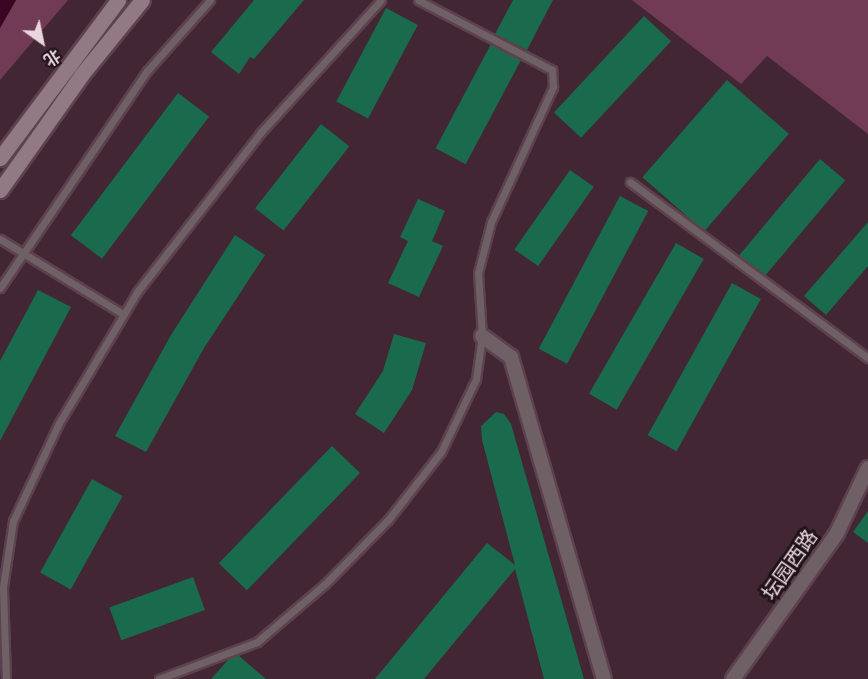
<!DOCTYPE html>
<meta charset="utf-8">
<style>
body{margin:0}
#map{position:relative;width:868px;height:679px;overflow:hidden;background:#422633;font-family:Cabin,"Noto Sans SC",sans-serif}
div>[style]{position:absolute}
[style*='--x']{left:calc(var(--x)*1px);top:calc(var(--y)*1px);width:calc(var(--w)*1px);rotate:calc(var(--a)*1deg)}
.green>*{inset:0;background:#723b55}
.water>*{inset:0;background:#3b0524}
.building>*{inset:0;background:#1a6a4e;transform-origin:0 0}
.roads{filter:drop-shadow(2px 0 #5d424e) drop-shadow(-2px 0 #5d424e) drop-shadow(0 2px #5d424e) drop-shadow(0 -2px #5d424e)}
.lane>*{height:7px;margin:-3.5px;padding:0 3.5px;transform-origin:3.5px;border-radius:3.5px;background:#6f6066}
.street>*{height:14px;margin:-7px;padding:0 7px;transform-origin:7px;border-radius:7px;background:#6f6066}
.secondary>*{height:15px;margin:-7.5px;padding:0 7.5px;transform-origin:7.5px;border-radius:7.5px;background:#917a84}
span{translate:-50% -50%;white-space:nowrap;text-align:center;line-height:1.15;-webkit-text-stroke:6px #201319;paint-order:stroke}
.street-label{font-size:20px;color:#ead7de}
.north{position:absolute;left:12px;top:12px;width:60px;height:60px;-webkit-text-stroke:4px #201319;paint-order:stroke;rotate:147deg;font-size:16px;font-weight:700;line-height:24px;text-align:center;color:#ead7de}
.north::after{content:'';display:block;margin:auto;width:21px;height:27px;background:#ead7de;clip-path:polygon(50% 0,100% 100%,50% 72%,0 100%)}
</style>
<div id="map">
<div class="green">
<i style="clip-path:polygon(16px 0,68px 0,0 80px,0 28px)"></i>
<i style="clip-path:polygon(632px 0,868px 0,868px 134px,767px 56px,741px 84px)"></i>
</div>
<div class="water">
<i style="clip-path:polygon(0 0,16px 0,0 28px)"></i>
</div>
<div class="building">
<i style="clip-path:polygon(254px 0,304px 0,254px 59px,250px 57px,239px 74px,211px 52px)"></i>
<i style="clip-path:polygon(513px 0,553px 0,527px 50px,495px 34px)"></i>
<i style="left:386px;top:8px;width:36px;height:106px;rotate:28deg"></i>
<i style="left:644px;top:16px;width:37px;height:132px;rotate:43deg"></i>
<i style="left:491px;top:44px;width:34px;height:118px;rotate:28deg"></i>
<i style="left:727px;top:80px;width:82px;height:129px;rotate:41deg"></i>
<i style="left:178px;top:93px;width:39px;height:178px;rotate:37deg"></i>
<i style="left:321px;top:124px;width:36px;height:107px;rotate:38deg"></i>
<i style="left:820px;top:159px;width:33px;height:126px;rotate:40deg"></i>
<i style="left:570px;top:170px;width:29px;height:97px;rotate:35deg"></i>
<i style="left:620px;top:196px;width:32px;height:173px;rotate:28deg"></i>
<i style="clip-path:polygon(418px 199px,445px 211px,432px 241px,443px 246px,419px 297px,388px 283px,408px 241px,400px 237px)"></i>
<i style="clip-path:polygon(868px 222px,868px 266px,826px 315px,804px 296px)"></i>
<i style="clip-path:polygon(235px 235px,265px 255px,204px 348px,146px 452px,115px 436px,171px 335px)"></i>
<i style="left:676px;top:243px;width:32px;height:174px;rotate:30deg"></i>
<i style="left:732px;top:283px;width:33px;height:174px;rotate:29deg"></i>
<i style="clip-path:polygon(38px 290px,71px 307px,0 441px,0 361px)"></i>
<i style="clip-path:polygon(394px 334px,426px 343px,412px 390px,384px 433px,355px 414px,383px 371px)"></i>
<i style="clip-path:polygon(496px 412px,504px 414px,511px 424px,584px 679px,544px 679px,515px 569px,424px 679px,375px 679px,487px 543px,515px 565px,482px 440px,481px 426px)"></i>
<i style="left:332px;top:446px;width:39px;height:163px;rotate:44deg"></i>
<i style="left:92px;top:479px;width:35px;height:107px;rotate:29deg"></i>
<i style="clip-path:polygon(868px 511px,868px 543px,853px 532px)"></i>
<i style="left:193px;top:577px;width:35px;height:89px;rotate:70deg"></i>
<i style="clip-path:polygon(238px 655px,266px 679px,211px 679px,229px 659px)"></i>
</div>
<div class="roads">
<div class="lane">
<i style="--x:630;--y:182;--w:296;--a:36.5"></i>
<i style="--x:0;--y:239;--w:144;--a:31.4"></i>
<i style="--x:0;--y:288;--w:262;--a:-55.9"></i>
<i style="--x:147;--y:71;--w:95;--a:-48.4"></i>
<i style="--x:6;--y:679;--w:92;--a:-91.9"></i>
<i style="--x:3;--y:587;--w:67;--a:-81.4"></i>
<i style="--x:13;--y:521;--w:108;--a:-64.9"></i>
<i style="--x:59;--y:423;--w:152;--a:-59.2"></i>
<i style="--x:137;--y:292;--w:202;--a:-52.2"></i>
<i style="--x:261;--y:132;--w:178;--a:-47.7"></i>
<i style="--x:159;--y:679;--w:105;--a:-20.7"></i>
<i style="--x:257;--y:642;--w:89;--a:-40.5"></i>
<i style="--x:325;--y:584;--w:90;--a:-45.5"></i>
<i style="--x:388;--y:520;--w:86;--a:-52.1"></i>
<i style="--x:441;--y:452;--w:81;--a:-64.4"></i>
<i style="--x:476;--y:379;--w:43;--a:-82.1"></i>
<i style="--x:482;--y:336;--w:63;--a:-93.6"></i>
<i style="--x:478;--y:273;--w:53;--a:-75.7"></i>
<i style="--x:491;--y:222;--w:149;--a:-65.3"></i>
<i style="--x:553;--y:87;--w:17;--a:-93"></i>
<i style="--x:552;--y:70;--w:151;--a:-152.4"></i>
</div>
<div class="street">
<i style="--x:482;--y:336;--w:36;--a:36"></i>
<i style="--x:511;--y:357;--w:335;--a:73.9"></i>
<i style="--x:733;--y:679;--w:179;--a:-54.5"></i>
<i style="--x:837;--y:533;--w:72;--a:-64.5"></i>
</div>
<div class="secondary">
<i style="--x:0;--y:158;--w:197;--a:-53.2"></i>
<i style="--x:0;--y:190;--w:142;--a:-54.7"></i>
<i style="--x:82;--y:74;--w:95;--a:-51"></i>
</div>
</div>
<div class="street-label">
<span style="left:790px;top:565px;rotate:-55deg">坛园西路</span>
</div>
<div class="north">北</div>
</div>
